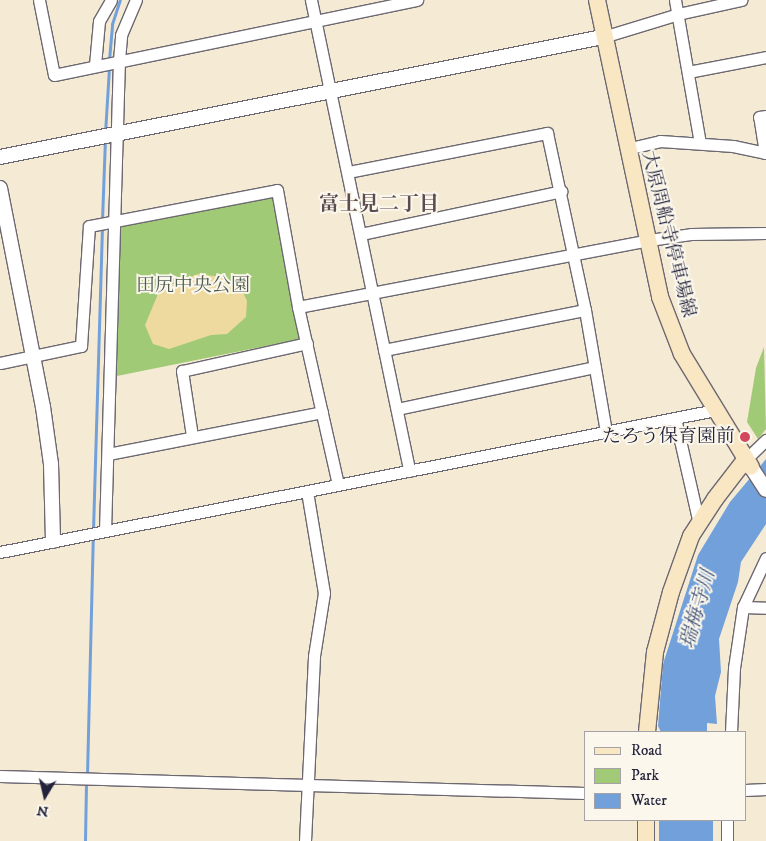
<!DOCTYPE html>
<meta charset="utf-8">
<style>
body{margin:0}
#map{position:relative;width:766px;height:841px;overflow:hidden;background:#f5ebd5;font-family:"IM FELL DW Pica","Noto Serif JP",serif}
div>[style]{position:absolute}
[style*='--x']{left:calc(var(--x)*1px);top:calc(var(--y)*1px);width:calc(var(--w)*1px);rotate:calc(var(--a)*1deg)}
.green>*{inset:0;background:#a1ca76}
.sand>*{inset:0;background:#eeda9e}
.water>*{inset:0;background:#72a0da;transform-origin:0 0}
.stream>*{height:3px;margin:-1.5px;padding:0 1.5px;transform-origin:1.5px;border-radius:1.5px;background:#72a0da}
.roads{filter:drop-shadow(1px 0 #6c6871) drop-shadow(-1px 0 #6c6871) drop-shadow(0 1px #6c6871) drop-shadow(0 -1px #6c6871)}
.minor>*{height:11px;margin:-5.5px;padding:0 5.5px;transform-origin:5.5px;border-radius:5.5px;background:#fff}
.tertiary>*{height:14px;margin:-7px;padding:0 7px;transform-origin:7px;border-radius:7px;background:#fff}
.secondary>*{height:16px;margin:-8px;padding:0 8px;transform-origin:8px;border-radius:8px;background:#f9e7c3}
.dots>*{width:14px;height:14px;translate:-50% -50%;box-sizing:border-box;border:2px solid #fbf7ec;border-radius:50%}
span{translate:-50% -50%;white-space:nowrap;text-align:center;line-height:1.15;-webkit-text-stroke:4px #fbf7ec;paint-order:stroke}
.street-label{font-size:19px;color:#22223b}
.park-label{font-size:19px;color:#4e5d50}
.poi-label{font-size:19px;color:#22223b}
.right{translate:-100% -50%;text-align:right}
.neighbourhood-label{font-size:20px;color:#5c4c51;font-weight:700}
.water-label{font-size:20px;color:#42547b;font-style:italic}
.legend{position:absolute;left:584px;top:731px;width:162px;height:90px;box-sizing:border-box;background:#fbf7ec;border:1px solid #a4a2a5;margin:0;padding:6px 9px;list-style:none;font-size:15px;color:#22223b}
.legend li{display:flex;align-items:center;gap:10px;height:25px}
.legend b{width:25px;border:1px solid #a4a2a5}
.north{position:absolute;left:20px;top:771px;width:50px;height:50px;-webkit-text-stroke:4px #fbf7ec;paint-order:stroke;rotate:189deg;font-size:14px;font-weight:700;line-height:20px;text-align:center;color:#22223b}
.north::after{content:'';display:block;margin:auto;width:18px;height:22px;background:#22223b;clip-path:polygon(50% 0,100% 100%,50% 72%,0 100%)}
</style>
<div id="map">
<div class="green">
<i style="clip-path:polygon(272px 195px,301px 339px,112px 377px,115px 224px)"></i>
<i style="clip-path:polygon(764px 347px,766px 429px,758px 439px,747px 422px,756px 368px)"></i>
</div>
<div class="sand">
<i style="clip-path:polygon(198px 274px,221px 277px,233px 284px,243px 292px,247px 301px,246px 317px,227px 334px,211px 335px,169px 349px,153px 344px,145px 325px,158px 294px,167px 287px)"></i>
</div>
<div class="water">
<i style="clip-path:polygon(766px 459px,766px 524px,741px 562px,738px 582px,719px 639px,721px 672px,715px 696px,717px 724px,707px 723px,707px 732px,661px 732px,658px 726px,663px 664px,698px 555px,730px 502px)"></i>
<i style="left:659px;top:820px;width:54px;height:21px"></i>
</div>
<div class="stream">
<i style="--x:109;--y:60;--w:36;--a:-85"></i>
<i style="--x:112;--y:24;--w:25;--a:-72"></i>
<i style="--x:105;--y:133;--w:66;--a:-86.5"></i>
<i style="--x:102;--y:220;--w:81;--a:-87.9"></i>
<i style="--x:93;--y:530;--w:304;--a:-88.3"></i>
<i style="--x:87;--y:775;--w:239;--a:-88.6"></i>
<i style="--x:85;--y:841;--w:60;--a:-89"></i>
</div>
<div class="roads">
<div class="minor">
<i style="--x:39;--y:0;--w:76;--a:78.7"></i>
<i style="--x:54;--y:75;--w:371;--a:-11.7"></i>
<i style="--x:311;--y:0;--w:481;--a:78.2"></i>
<i style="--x:675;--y:0;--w:145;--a:80.1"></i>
<i style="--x:603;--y:37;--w:78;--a:-17"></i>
<i style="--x:678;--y:14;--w:65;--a:-12.5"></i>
<i style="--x:95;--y:65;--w:44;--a:-84.8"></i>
<i style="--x:99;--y:21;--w:24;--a:-60"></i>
<i style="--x:688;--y:72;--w:79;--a:-10.9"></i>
<i style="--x:626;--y:149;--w:35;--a:-13"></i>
<i style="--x:660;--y:141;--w:73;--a:3.9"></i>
<i style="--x:733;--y:146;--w:34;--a:12"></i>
<i style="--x:765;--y:153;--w:36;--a:-99"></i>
<i style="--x:759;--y:117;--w:7;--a:-8"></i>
<i style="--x:348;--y:172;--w:203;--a:-11.1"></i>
<i style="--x:547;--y:133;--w:181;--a:77.9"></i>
<i style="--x:585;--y:310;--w:124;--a:80.2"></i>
<i style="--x:361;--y:234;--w:205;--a:-12.1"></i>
<i style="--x:298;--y:307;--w:357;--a:-10.8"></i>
<i style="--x:649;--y:240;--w:42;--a:-8.1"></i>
<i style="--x:691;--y:234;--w:75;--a:-0.8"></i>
<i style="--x:384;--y:350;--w:205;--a:-11.3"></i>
<i style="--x:0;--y:363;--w:83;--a:-11.9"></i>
<i style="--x:81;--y:346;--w:120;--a:-86.2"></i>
<i style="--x:89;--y:226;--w:191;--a:-10.8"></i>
<i style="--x:277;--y:190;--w:119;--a:79.8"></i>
<i style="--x:298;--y:307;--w:182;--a:77.3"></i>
<i style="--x:397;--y:409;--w:202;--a:-12"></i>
<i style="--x:675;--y:418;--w:109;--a:77.2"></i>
<i style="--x:192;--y:436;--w:66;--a:-98.7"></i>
<i style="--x:182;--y:371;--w:128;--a:-12.6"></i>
<i style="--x:108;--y:454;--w:218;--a:-11.1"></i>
<i style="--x:745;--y:460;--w:29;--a:-44"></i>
<i style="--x:105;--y:531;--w:471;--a:-88.3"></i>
<i style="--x:119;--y:60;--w:25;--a:-85"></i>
<i style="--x:121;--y:35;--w:38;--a:-67"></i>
<i style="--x:0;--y:552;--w:729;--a:-11.23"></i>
<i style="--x:743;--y:607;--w:23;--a:2"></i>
<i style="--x:731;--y:732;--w:64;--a:-87.3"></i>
<i style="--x:734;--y:668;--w:62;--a:-81.6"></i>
<i style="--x:743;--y:607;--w:54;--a:-64.9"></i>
<i style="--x:0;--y:776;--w:585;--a:1.66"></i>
<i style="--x:745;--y:790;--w:21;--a:-3"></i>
<i style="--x:305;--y:841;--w:185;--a:-87.2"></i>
<i style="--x:314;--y:656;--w:64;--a:-81"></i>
<i style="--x:324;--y:593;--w:103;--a:-99.5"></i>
<i style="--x:727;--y:841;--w:21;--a:-90"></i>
</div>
<div class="tertiary">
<i style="--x:0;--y:157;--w:615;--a:-11.26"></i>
<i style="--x:0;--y:188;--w:223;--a:78.9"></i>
<i style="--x:43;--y:407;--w:58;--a:82"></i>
<i style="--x:51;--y:464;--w:77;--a:88.5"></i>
<i style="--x:751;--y:467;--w:27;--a:57"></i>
</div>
<div class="secondary">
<i style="--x:597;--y:0;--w:304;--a:78"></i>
<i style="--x:660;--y:297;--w:61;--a:68.9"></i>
<i style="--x:682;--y:354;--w:132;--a:58.6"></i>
<i style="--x:647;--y:732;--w:80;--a:-84.3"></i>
<i style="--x:655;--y:652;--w:62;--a:-75.1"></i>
<i style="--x:671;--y:592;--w:59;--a:-70.3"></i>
<i style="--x:691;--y:536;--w:44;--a:-57"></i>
<i style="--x:715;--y:499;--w:49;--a:-52.4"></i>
<i style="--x:646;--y:841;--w:21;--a:-90"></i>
</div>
</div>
<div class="dots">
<i style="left:745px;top:437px;background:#d1495b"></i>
</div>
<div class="street-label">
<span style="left:668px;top:234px;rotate:76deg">大原周船寺停車場線</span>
</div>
<div class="park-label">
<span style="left:193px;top:286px">田尻中央公園</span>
</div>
<div class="poi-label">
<span class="right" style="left:735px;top:437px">たろう保育園前</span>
</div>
<div class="neighbourhood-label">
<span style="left:379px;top:204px">富士見二丁目</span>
</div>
<div class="water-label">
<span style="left:698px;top:609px;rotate:-74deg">瑞梅寺川</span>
</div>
<ul class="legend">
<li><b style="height:6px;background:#f9e7c3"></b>Road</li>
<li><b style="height:14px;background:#a1ca76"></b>Park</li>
<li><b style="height:14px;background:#72a0da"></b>Water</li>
</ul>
<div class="north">N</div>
</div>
